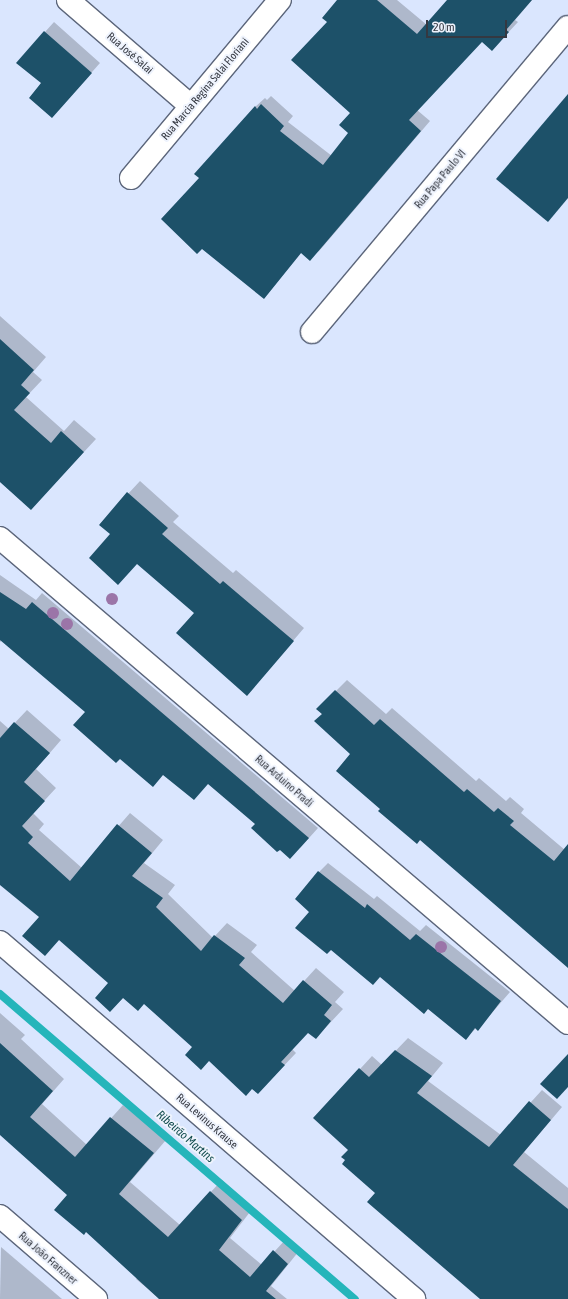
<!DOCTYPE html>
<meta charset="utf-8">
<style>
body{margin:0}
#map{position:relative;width:568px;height:1299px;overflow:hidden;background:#dae6fe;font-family:"Asap Condensed",sans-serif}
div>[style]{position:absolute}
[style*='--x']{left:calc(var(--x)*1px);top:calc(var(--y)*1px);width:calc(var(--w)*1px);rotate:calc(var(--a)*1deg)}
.shadow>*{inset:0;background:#0003}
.stream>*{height:8px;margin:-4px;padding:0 4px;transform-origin:4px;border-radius:4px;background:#25b5ba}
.building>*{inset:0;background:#1d5169}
.roads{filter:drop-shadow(1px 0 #5c667b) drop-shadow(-1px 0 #5c667b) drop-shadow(0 1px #5c667b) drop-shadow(0 -1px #5c667b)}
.street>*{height:22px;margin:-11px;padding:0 11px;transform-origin:11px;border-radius:11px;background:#fff}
.trees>*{width:12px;height:12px;margin:-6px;border-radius:50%;background:#9b75a8}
span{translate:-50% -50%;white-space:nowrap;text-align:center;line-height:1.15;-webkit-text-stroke:4px #eef3fd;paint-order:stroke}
.street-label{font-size:11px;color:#343841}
.water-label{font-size:12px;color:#124c4e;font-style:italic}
.scale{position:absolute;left:426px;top:20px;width:81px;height:18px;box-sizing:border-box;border:2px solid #343841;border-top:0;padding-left:5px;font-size:12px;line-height:14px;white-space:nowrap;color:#343841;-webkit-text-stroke:3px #eef3fd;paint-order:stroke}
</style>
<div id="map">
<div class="shadow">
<i style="clip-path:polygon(339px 0,397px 0,427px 25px,448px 0,532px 0,515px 20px,518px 22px,492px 50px,482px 41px,417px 110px,430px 121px,320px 250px,310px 259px,302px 252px,264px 298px,202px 248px,200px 178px,255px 107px,265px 98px,267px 100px,271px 96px,293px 116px,288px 122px,332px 156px,350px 133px,351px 113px,328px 22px)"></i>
<i style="clip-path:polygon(54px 22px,100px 63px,61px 107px,43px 83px,17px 63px)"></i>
<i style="clip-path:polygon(0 316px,46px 357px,33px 372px,42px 380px,26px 397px,64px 431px,74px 420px,96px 439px,31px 509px,0 482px)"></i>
<i style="clip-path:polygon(140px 481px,179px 516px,173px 522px,233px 573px,236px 570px,304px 628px,247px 695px,196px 613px,137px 563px,118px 583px,111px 534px,100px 524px)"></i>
<i style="clip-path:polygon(0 575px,36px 600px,42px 593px,318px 828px,300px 848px,256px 824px,208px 783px,194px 799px,2px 640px,0 642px)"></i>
<i style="clip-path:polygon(347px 680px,386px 714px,392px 708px,476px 781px,479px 778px,506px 801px,510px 797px,524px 809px,521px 813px,565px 850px,568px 846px,568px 966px,421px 839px,417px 843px,382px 809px,352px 754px,318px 709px)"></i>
<i style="clip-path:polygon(27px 710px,61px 740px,36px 769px,56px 788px,33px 813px,44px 824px,39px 830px,82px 868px,130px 813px,163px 840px,144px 863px,175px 885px,168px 894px,213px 938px,227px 923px,257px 945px,251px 952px,295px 991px,316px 968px,344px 992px,335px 1002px,343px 1009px,316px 1038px,309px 1031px,292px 1049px,296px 1053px,258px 1093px,193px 1047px,145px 1003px,124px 997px,110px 1011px,110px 983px,60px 939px,45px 954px,40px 917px,0 883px,0 721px,9px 729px)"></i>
<i style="clip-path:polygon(328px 863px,374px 899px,377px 896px,420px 931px,426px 925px,510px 992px,478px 1029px,476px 1028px,466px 1039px,311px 912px,319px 872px)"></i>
<i style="clip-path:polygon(0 1013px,25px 1035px,21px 1039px,64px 1079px,42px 1104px,87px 1145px,123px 1105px,166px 1140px,130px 1182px,180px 1225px,222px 1180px,253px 1208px,230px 1238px,262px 1265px,286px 1239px,299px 1251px,271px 1286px,287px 1299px,160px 1299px,136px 1279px,138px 1277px,68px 1195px,0 1134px)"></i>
<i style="clip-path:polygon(408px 1038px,443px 1063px,428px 1081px,501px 1135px,542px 1090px,562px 1107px,524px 1152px,568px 1188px,568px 1299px,482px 1299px,376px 1193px,347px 1160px,349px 1150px,315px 1118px,372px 1056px,382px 1065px)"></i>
<i style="clip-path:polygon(1px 1247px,62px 1299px,0 1299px)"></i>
</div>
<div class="stream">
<i style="--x:0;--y:994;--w:468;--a:40.7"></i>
</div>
<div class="building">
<i style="clip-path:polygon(337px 0,377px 0,417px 34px,447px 0,532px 0,506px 30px,509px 32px,492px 51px,482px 42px,409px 120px,421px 131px,310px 261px,301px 253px,264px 299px,202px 249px,197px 254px,161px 219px,199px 178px,194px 174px,255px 106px,257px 109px,261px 104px,284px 126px,280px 131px,323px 165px,348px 133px,339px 125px,350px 113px,291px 60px,327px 22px,322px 18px)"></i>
<i style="clip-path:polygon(44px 31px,92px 73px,52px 118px,29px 98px,41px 83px,16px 63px)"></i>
<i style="clip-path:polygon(568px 94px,568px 198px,548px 222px,496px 179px)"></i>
<i style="clip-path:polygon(0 339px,34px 370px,21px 385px,30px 393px,14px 410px,51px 443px,61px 431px,84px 452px,31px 510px,0 482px)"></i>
<i style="clip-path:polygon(127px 492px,168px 528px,162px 534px,220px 584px,223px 581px,294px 641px,247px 696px,176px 633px,194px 613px,137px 564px,118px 585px,89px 558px,110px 534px,99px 525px)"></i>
<i style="clip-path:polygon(0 592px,26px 609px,32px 602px,309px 838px,290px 859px,280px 850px,277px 852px,251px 828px,255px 824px,208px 784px,194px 800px,163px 775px,153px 787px,120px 759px,116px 763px,73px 725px,85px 712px,0 640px)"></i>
<i style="clip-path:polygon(335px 690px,374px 725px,380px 719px,464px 792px,467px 789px,494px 812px,498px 808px,514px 821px,510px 825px,554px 861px,568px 844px,568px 968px,420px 840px,417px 844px,378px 811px,380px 809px,336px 771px,350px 754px,314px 721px,322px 714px,316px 709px)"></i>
<i style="clip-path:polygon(14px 722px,50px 753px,24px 782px,45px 801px,22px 826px,33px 837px,28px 843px,70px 881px,117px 824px,152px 853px,132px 876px,163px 898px,156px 907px,201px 951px,214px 935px,245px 958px,239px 965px,283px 1003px,303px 980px,332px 1005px,324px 1015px,331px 1021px,316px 1039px,308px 1033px,281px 1062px,285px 1065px,258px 1094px,252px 1089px,246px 1096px,209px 1061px,201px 1070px,185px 1055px,192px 1047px,144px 1004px,138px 1011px,123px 998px,110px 1012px,95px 998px,108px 983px,59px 940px,45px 956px,22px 936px,39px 917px,0 885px,0 738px)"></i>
<i style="clip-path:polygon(318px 871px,365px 908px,367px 904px,410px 940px,416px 934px,501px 1001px,478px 1031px,475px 1028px,466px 1040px,428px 1009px,424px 1014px,380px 977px,373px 985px,331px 950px,327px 954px,295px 928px,309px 912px,295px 899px)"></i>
<i style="clip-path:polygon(0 1043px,53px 1091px,30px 1117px,75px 1157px,110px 1117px,154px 1153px,119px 1194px,168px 1237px,210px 1191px,242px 1220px,219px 1250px,250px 1277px,273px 1250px,288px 1264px,266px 1291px,276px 1299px,159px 1299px,86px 1232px,84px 1235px,54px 1210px,67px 1195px,0 1135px)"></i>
<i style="clip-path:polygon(395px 1050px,432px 1076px,417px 1093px,489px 1147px,529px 1101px,551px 1120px,513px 1165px,568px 1209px,568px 1299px,480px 1299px,367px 1202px,375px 1193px,342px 1164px,345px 1160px,341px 1157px,348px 1150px,313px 1118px,359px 1068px,369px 1077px)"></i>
<i style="clip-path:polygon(568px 1054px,568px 1087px,557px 1099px,540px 1084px)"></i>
</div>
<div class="roads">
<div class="street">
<i style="--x:68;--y:0;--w:162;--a:40.8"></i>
<i style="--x:131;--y:178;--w:232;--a:-50.1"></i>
<i style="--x:312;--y:332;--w:398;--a:-50"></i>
<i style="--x:0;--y:538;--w:747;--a:40.49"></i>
<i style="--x:0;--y:942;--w:547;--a:40.77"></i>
<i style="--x:0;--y:1216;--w:127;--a:40.8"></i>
</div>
</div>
<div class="trees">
<i style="left:112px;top:599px"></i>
<i style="left:53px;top:613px"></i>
<i style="left:67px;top:624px"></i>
<i style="left:441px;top:947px"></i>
</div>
<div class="street-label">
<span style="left:130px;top:53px;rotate:41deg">Rua José Salai</span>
<span style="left:205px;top:89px;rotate:-50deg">Rua Marcia Regina Salai Floriani</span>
<span style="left:440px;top:179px;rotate:-50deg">Rua Papa Paulo VI</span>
<span style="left:284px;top:781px;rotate:41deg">Rua Arduino Pradi</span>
<span style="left:207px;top:1121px;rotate:41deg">Rua Levinus Krause</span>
<span style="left:48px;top:1258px;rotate:41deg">Rua João Franzner</span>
</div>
<div class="water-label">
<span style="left:185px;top:1137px;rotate:41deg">Ribeirão Martins</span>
</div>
<div class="scale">20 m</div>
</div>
